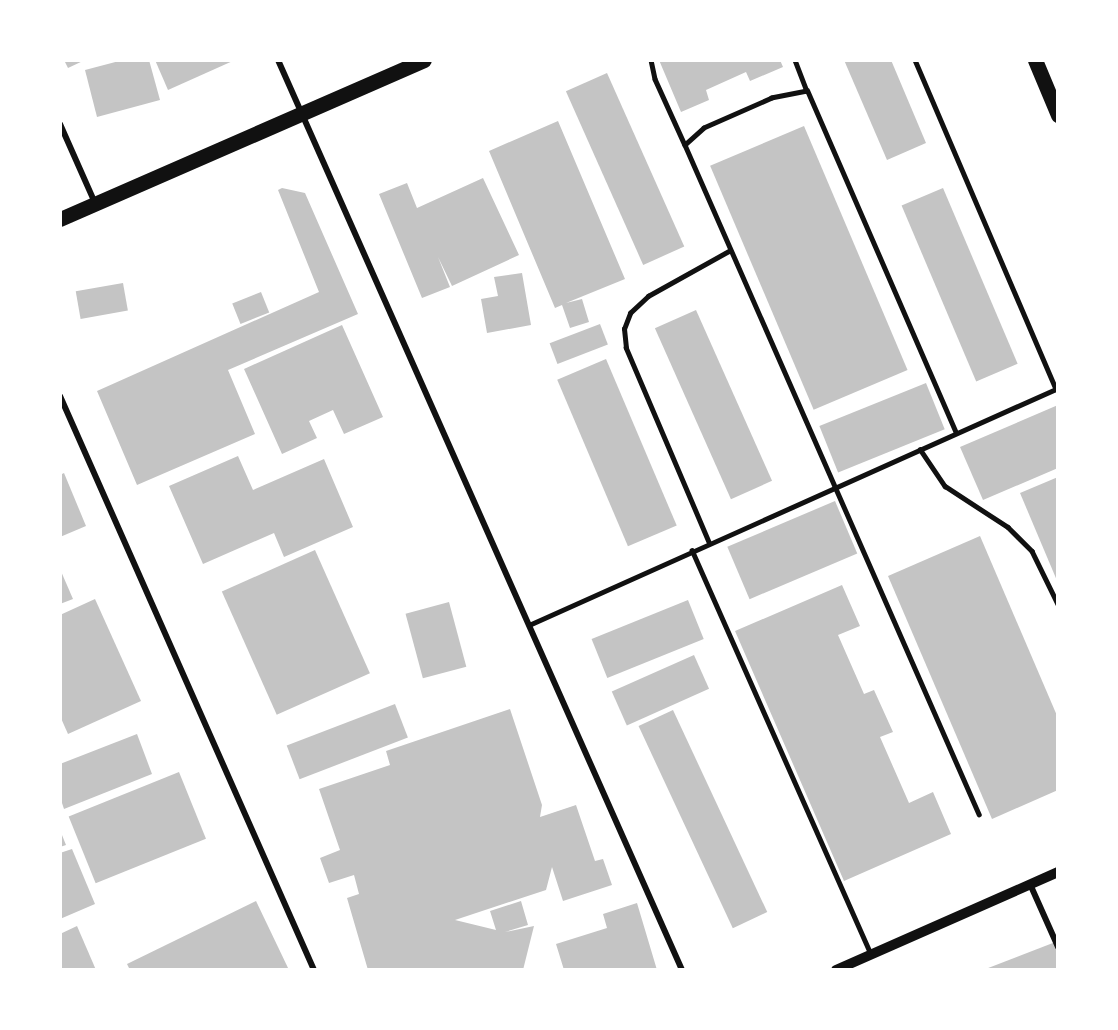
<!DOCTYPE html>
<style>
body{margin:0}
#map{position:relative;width:1118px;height:1030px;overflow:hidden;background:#fff;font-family:Karla,sans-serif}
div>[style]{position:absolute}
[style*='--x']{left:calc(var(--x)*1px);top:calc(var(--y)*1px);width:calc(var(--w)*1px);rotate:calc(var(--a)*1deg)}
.building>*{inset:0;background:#c4c4c4;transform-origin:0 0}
.service>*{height:4.5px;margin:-2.25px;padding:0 2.25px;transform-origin:2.25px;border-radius:2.25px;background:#111}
.minor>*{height:6px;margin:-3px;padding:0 3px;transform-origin:3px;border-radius:3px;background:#111}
.tertiary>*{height:10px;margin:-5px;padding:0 5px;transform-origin:5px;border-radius:5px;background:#111}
.primary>*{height:15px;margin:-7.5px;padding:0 7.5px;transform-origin:7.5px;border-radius:7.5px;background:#111}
span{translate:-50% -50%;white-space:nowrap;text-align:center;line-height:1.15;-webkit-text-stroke:5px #fff;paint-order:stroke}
.frame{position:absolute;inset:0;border:62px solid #fff;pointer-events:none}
</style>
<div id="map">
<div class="building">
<i style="clip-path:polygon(64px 60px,85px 60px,68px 68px)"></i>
<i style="clip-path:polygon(123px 60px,149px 60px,160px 100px,97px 117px,85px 70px)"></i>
<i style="clip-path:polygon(155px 60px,235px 60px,168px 90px)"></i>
<i style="clip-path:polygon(659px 60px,780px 60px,783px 67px,750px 81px,746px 72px,706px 90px,709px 100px,681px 112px)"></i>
<i style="clip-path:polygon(844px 60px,891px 60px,926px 143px,887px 160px)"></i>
<i style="left:607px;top:73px;width:190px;height:45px;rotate:66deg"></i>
<i style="clip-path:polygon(558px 121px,625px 279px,566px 303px,582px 299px,589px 322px,570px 328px,562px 305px,555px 308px,489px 151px)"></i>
<i style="left:804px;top:126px;width:265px;height:102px;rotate:67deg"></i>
<i style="clip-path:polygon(483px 178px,519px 255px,452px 286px,438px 257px,450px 287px,422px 298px,379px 194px,407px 183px,417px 208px)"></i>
<i style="clip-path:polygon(282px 188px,305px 193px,358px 314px,228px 370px,255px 434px,137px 485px,97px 391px,319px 292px,278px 190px)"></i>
<i style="left:943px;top:188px;width:191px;height:45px;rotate:67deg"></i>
<i style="clip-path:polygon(522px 273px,531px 325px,487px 333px,481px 299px,498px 296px,494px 277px)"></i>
<i style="left:123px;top:283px;width:28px;height:48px;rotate:80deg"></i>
<i style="left:261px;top:292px;width:22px;height:31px;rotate:68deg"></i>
<i style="left:696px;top:310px;width:187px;height:45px;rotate:66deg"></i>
<i style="left:600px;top:324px;width:22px;height:54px;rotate:69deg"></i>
<i style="clip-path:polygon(342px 325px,383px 417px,344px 434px,333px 410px,309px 421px,317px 438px,282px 454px,244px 369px)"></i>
<i style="left:606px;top:359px;width:181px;height:53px;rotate:67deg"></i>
<i style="left:926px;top:383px;width:50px;height:115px;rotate:68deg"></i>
<i style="clip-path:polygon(1058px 405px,1058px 468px,983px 500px,960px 447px)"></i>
<i style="clip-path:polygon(238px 456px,253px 490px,324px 459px,353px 527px,284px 557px,274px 533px,203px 564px,169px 486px)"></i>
<i style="clip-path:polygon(64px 473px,86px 526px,60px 537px,60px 475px)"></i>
<i style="clip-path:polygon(1058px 477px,1058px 583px,1020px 493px)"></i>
<i style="left:835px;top:501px;width:57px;height:117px;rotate:67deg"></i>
<i style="clip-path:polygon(980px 536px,1058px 718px,1058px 790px,992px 819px,888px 576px)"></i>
<i style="left:315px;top:550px;width:135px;height:102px;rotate:66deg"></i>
<i style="clip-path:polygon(60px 569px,73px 599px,60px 604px)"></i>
<i style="clip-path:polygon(842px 585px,860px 626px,838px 635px,864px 694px,874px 690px,893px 732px,880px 737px,909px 803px,933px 792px,951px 834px,844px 881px,735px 631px)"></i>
<i style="clip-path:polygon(95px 599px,141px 701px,68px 734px,60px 716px,60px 615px)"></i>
<i style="left:688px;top:600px;width:42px;height:104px;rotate:68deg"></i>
<i style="left:449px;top:602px;width:67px;height:45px;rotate:75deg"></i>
<i style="left:694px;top:655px;width:37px;height:90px;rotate:66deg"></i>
<i style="left:395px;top:704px;width:36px;height:116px;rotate:69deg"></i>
<i style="clip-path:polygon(510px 709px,542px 805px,540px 817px,576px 805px,595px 861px,603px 859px,612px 885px,563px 901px,552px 867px,546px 890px,455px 920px,496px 930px,490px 911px,521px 901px,528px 925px,505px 932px,534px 926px,523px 970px,368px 970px,347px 898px,359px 894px,354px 875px,329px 883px,320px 858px,340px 850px,319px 789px,390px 765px,386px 751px)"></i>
<i style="left:673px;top:710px;width:223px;height:38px;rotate:65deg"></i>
<i style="clip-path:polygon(137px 734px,152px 774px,64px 809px,60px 797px,60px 764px)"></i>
<i style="left:179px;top:772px;width:72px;height:119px;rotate:68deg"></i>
<i style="clip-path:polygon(60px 830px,66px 845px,60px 847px)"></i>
<i style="clip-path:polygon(72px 849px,95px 904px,60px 919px,60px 853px)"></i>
<i style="clip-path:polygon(256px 901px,289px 970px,130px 970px,127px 964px)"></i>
<i style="clip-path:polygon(637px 903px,657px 970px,564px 970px,556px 944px,607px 928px,603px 914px)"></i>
<i style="clip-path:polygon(77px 926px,96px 970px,60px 970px,60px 934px)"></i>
<i style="clip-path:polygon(1058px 941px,1058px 970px,983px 970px)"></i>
</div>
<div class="service">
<i style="--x:651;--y:60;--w:19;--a:78"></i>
<i style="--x:655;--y:79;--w:72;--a:65.6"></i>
<i style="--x:795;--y:60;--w:33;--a:69"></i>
<i style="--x:915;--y:60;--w:358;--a:66.8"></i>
<i style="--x:956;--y:433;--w:373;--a:-113.5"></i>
<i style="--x:807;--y:91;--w:36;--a:169"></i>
<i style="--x:772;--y:98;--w:74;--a:156.2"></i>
<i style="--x:704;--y:128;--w:25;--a:138"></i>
<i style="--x:685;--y:145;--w:731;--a:66.28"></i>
<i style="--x:920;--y:449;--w:45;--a:56"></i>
<i style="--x:945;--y:486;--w:75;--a:33.1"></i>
<i style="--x:1008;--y:527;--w:34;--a:45"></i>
<i style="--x:1032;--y:551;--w:59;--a:63.9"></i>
<i style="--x:709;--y:543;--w:212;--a:-113.1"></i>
<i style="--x:626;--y:348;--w:19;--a:-96"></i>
<i style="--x:624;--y:329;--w:17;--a:-69"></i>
<i style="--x:630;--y:313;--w:25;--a:-43"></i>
<i style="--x:648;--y:296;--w:93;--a:-29.1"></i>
<i style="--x:692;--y:550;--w:442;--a:66.1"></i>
<i style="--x:529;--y:625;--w:580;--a:-24.13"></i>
</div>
<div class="minor">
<i style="--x:278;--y:60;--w:996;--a:66.06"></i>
<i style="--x:60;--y:124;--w:86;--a:66.1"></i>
<i style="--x:60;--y:396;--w:628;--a:66.13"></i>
<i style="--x:1030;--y:884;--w:69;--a:66"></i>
</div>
<div class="tertiary">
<i style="--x:836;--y:970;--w:243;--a:-23.8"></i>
</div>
<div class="primary">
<i style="--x:1035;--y:60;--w:60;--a:67.3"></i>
<i style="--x:60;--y:219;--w:397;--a:-23.6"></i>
</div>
<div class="frame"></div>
</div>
